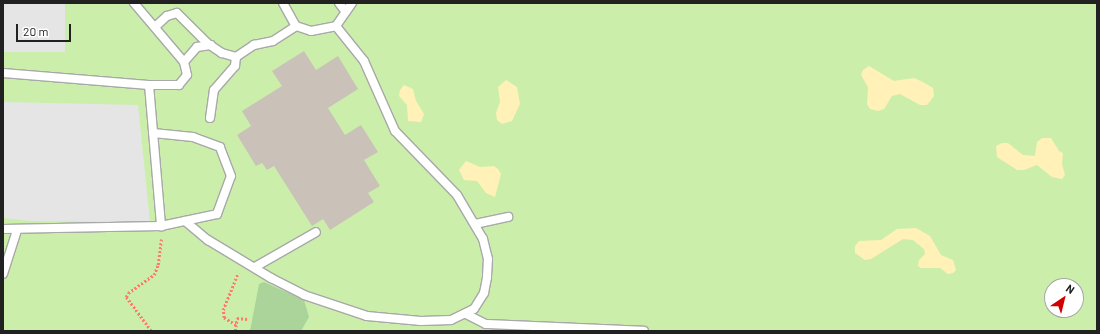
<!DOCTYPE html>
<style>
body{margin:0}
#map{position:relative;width:1100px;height:334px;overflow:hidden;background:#f2eee7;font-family:Barlow,sans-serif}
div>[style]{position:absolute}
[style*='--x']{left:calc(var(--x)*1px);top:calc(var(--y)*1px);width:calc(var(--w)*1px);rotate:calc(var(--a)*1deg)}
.grass>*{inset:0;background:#cbefaa}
.forest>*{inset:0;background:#aad499}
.sand>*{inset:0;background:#fff1b7}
.parking>*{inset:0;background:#e5e5e5;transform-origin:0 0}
.building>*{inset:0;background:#cac1b9}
.path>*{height:2.5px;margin-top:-1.25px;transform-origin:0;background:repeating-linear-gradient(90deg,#ff7a6a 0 2px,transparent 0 4px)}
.roads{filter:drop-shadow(1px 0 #a8a8a8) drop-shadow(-1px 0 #a8a8a8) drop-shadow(0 1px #a8a8a8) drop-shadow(0 -1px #a8a8a8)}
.lane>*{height:8px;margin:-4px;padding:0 4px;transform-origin:4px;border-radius:4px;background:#fff}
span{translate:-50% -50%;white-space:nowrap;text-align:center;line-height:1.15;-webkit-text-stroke:4px #fff;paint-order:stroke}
.frame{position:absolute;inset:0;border:4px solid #212121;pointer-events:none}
.north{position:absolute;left:1044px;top:278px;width:40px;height:40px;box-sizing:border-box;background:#fff;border:1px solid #a6a6a6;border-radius:50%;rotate:35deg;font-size:11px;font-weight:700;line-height:16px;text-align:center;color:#212121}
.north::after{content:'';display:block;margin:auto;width:14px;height:18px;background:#d10100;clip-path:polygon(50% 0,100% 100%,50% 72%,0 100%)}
.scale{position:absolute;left:16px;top:24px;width:55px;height:18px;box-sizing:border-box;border:2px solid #212121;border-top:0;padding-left:5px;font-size:12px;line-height:14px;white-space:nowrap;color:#212121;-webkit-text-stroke:3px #fff;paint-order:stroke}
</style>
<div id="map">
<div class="grass">
<i style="clip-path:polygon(evenodd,3px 3px,1097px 3px,1097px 331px,3px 331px,3px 3px,1052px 286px,1076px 286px,1076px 310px,1052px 310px,1052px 286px)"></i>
</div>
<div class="forest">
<i style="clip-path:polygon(264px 282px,304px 300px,309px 317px,301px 331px,250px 331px,259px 284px)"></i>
</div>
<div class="sand">
<i style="clip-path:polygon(869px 66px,894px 81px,914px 78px,923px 82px,933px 88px,934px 96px,927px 105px,920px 105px,900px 94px,892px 96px,884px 109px,878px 111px,870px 109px,867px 104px,868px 87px,861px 75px,863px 70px)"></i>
<i style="clip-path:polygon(506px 80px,517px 87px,520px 104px,512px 121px,502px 124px,497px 120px,496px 113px,500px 102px,498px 87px)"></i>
<i style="clip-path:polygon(404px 85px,413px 89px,416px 101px,424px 114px,421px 122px,408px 121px,407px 105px,399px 96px,400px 90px)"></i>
<i style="clip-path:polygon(1042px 138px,1051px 138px,1059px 151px,1063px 153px,1062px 164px,1065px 175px,1062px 179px,1052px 177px,1037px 165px,1024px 170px,1017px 170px,997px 157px,996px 146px,1002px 143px,1008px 143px,1023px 155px,1035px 156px,1037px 142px)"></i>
<i style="clip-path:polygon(466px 161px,480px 167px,494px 166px,498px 169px,501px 174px,495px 197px,486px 193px,477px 181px,464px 180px,459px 170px)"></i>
<i style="clip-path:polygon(916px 228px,930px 236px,941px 255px,953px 260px,956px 270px,953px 273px,948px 274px,940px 268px,921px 268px,918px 266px,919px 260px,925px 254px,924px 249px,913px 240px,903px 239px,871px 259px,865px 260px,855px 253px,855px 246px,859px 241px,881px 240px,897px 229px)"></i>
</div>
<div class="parking">
<i style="left:3px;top:3px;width:62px;height:49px"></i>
<i style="clip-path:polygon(3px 102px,138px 105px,150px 222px,31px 221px,3px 218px)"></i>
</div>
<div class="building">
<i style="clip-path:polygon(304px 51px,316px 70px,338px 56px,358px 89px,328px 108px,345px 135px,361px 125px,378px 152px,364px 160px,380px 186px,368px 193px,374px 202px,330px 230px,323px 219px,312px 226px,274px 166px,267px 170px,262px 163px,256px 166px,237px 135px,251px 126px,242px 111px,282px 86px,272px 71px)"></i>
</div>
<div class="path">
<i style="--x:236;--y:325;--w:14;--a:-150"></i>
<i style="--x:224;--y:318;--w:8;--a:-97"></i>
<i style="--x:223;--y:310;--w:40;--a:-68"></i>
<i style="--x:151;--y:331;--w:42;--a:-126.3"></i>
<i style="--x:126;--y:297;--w:4;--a:-63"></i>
<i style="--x:128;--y:293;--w:32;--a:-35"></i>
<i style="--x:154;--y:275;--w:11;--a:-68"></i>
<i style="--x:158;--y:265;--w:26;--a:-83"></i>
<i style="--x:235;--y:331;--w:13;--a:-81"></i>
<i style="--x:237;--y:318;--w:10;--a:6"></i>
</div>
<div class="roads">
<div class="lane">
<i style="--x:134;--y:3;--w:77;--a:49.7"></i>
<i style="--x:184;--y:62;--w:13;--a:77"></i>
<i style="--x:187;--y:75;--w:13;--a:129"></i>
<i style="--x:179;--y:85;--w:30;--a:180"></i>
<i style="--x:283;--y:3;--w:26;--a:61"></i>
<i style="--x:296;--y:26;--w:16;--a:18"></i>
<i style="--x:311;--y:31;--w:25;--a:-11"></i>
<i style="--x:339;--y:3;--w:11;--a:52"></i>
<i style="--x:155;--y:27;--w:16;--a:-43"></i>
<i style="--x:167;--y:16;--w:10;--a:-17"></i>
<i style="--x:177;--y:13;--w:42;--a:45"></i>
<i style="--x:207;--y:43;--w:18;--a:34"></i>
<i style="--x:222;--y:53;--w:15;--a:16"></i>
<i style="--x:236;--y:57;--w:22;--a:-34"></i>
<i style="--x:254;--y:45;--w:19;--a:-12"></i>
<i style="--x:273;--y:41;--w:27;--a:-33"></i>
<i style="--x:184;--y:62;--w:20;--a:-49"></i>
<i style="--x:197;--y:47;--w:14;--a:-8"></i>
<i style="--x:3;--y:73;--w:146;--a:4.7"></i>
<i style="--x:149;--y:85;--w:142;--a:85.1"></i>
<i style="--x:210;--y:118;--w:28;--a:-82"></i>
<i style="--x:214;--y:90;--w:32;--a:-49"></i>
<i style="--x:235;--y:66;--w:9;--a:-84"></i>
<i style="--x:185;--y:221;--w:30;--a:40"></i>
<i style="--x:208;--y:240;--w:74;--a:31.1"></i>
<i style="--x:271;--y:278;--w:37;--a:27"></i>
<i style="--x:304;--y:295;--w:66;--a:18.4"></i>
<i style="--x:367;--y:316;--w:54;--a:5.3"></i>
<i style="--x:421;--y:321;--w:30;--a:-2"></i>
<i style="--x:451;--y:320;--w:25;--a:-26"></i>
<i style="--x:474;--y:309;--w:19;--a:-58"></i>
<i style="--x:484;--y:293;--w:16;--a:-79"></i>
<i style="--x:487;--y:277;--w:18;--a:-87"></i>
<i style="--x:488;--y:259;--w:21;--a:-104"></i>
<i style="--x:483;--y:239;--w:51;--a:-120.6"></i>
<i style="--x:457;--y:195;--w:89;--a:-134.1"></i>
<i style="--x:395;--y:131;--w:77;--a:-113.9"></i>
<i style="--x:364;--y:61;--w:45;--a:-128.7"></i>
<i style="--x:336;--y:26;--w:28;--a:-55"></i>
<i style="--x:475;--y:224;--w:34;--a:-12"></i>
<i style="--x:3;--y:229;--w:158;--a:-1.1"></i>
<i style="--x:161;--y:226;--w:57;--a:-12.1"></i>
<i style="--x:217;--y:214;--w:40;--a:-69.8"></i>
<i style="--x:231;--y:176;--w:31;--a:-111"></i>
<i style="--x:220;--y:147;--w:29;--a:-160"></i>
<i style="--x:193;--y:137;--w:40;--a:-174.3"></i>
<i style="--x:255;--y:267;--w:70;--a:-29.8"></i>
<i style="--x:3;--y:274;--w:46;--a:-72.3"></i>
<i style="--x:466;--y:314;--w:22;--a:27"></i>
<i style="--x:486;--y:324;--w:158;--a:2.5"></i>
</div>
</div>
<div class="frame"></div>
<div class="north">N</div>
<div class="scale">20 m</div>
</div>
